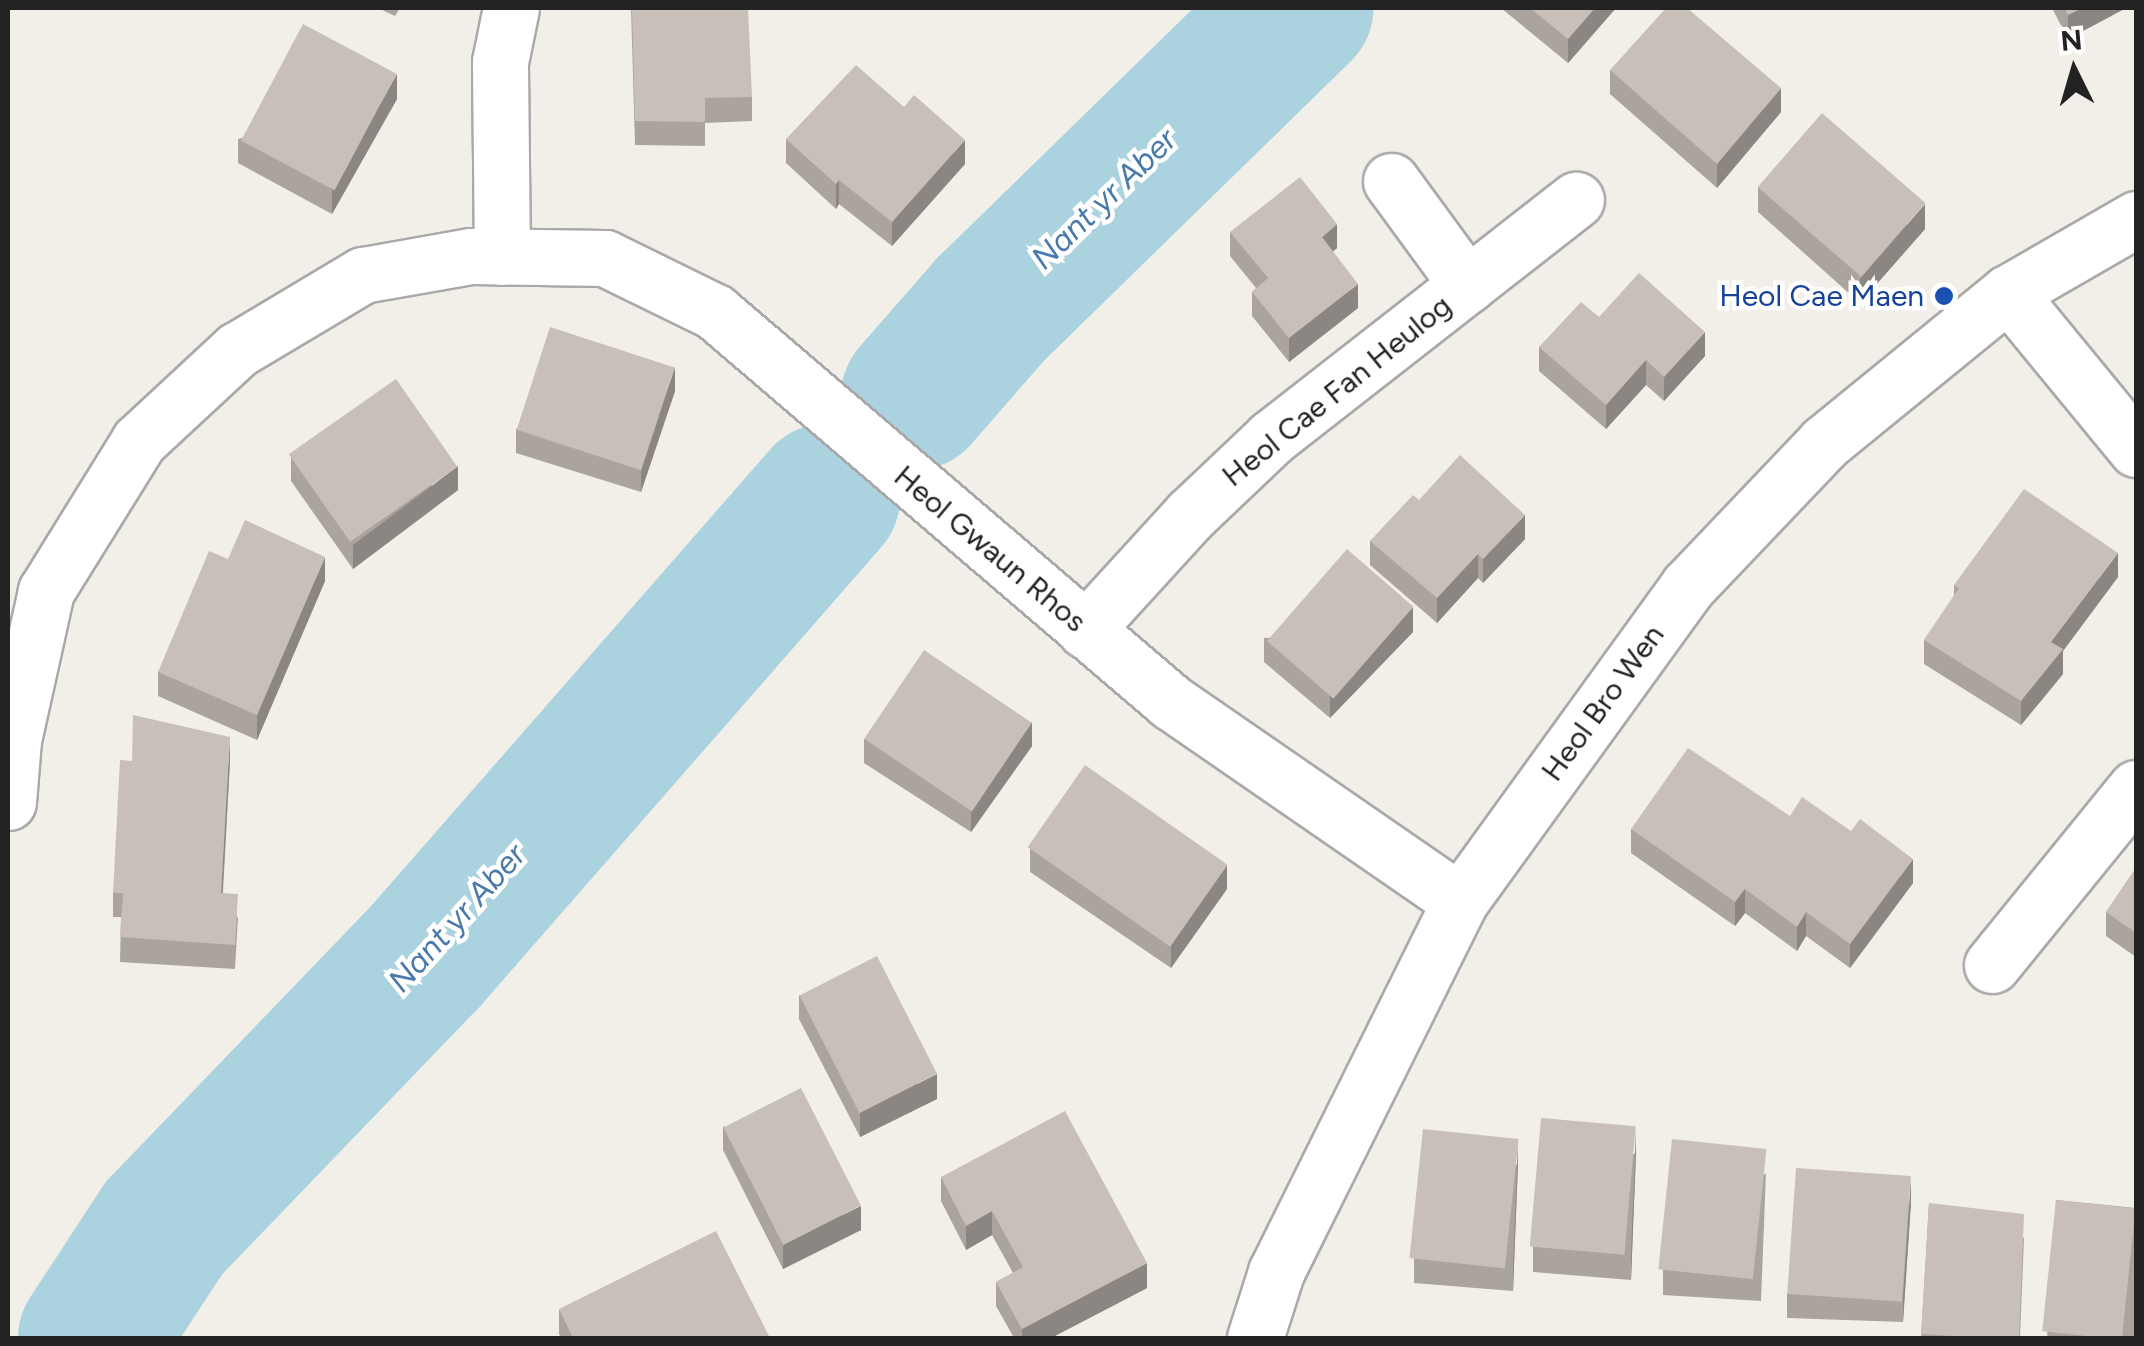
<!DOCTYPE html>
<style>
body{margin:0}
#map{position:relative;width:2144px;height:1346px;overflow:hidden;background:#f2efe9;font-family:Figtree,sans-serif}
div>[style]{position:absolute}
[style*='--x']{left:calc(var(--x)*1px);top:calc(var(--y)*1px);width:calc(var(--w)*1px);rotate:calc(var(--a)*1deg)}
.river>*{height:148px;margin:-74px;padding:0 74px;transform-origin:74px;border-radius:74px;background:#aad3df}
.roads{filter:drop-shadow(2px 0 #a9a9a9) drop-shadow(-2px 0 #a9a9a9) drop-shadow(0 2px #a9a9a9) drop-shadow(0 -2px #a9a9a9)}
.minor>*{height:55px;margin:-27.5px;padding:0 27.5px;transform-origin:27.5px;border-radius:27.5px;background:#fff}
.wall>*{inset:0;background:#aba49e}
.shaded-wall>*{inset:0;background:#8b8681}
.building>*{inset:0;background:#c7bfb8;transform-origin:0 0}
.dots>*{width:28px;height:28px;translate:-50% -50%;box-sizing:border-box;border:5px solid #fff;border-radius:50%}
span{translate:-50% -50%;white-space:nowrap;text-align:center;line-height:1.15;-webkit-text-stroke:9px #fff;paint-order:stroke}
.transit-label{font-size:30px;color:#164399}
.right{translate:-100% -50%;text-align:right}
.street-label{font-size:30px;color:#222}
.water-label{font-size:32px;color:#4a7aab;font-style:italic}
.frame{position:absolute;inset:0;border:10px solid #222;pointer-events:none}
.north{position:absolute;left:2024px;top:20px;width:100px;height:100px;-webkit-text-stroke:8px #fff;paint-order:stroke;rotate:355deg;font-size:28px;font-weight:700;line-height:40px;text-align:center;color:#222}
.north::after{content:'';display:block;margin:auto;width:35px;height:45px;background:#222;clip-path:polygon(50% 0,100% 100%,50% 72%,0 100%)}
</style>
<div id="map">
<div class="river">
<i style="--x:915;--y:396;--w:116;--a:-48.9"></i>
<i style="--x:991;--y:309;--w:431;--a:-44.3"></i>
<i style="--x:92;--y:1338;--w:131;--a:-56.8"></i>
<i style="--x:164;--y:1228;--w:375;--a:-46.1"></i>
<i style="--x:424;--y:958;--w:611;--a:-48.85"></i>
</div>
<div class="roads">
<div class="minor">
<i style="--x:1391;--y:181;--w:129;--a:53.8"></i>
<i style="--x:502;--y:257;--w:195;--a:-90.6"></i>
<i style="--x:500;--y:62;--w:55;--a:-78.5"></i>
<i style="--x:2008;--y:293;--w:202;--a:50.6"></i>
<i style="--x:1085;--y:630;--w:157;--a:-47.6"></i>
<i style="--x:1191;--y:514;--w:110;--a:-43.5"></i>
<i style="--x:1271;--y:438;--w:387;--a:-38"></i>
<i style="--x:8;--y:802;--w:62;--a:-85.4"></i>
<i style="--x:13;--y:740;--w:153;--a:-77.5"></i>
<i style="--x:46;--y:591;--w:176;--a:-58.2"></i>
<i style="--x:139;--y:441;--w:134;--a:-42.9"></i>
<i style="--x:237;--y:350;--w:147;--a:-30.8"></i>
<i style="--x:363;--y:275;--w:110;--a:-10"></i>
<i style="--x:471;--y:256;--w:134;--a:0.9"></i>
<i style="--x:605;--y:258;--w:123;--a:26.1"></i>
<i style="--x:715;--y:312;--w:600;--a:40.54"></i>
<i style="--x:1171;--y:702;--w:351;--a:34.6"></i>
<i style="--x:1992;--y:965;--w:228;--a:-50.9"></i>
<i style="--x:1255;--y:1338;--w:69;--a:-72.3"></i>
<i style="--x:1276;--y:1272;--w:414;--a:-63.6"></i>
<i style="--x:1460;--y:901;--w:389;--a:-54.1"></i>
<i style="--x:1688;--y:586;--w:197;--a:-46.4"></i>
<i style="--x:1824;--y:443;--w:237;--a:-39.2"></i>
<i style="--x:2008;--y:293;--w:148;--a:-30"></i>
</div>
</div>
<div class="wall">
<i style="clip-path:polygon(378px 8px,400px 8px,395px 16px)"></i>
<i style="clip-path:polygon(631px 8px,752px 97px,752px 121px,705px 123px,705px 146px,635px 145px)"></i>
<i style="clip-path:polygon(1501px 8px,1616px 8px,1568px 63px)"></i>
<i style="clip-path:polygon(2052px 8px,2126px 8px,2068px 39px)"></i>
<i style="clip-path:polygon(1610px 70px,1781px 112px,1717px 188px,1610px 94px)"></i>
<i style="clip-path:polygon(397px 99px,332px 214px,238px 163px,238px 139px)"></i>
<i style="clip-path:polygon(904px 107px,965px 164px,892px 246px,839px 204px,836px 209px,786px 163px,786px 139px)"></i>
<i style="clip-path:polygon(1758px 187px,1925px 229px,1860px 303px,1758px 212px)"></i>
<i style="clip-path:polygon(1230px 232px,1337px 248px,1333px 251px,1358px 308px,1289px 362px,1252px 316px,1252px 292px,1256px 288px,1230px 256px)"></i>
<i style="clip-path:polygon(1599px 317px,1705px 356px,1664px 401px,1646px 385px,1606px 429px,1539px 371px,1539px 347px)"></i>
<i style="clip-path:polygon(675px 391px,641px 492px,516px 453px,516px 429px)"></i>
<i style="clip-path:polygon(291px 457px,458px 490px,353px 569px,291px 481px)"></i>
<i style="clip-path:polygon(1419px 500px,1525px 539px,1483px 583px,1478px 578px,1437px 623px,1370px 565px,1370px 541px)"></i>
<i style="clip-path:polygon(228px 559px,325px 581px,257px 740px,158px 696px,158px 672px)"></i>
<i style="clip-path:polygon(2118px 577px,2063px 651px,2063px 674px,2021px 725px,1924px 664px,1924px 640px,1954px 596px,1954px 585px)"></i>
<i style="clip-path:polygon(1413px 632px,1330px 718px,1264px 662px,1264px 638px)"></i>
<i style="clip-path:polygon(864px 739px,1032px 746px,971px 832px,864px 763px)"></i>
<i style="clip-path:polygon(230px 761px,223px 893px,238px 918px,235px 969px,120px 962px,121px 917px,113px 917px,113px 893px)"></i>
<i style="clip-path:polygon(1790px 816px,1913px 883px,1850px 968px,1806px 936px,1797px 951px,1745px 913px,1735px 926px,1631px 853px,1631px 829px)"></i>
<i style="clip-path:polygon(1030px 848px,1227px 889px,1171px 968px,1030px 872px)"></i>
<i style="clip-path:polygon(2136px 868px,2136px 957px,2106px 936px,2106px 912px)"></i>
<i style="clip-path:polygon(799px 995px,937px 1099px,860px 1137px,799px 1019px)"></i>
<i style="clip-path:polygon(723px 1126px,861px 1230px,783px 1269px,723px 1150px)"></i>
<i style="clip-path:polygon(1636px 1152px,1631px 1280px,1533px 1272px,1533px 1247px)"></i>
<i style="clip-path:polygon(1518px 1163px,1513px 1291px,1414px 1283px,1414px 1259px)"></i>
<i style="clip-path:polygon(1766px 1173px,1761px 1301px,1663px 1295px,1663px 1270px)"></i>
<i style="clip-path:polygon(941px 1177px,1147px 1288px,1051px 1338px,1014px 1338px,996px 1306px,996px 1282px,1013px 1273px,992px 1235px,966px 1250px,941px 1201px)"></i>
<i style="clip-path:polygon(2056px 1200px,2136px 1208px,2136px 1338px,2047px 1338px)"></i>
<i style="clip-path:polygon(1911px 1202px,1903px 1322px,1787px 1318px,1787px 1294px)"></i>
<i style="clip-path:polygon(1929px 1203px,2024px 1238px,2020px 1338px,1921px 1338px)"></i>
<i style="clip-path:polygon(559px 1309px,770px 1338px,561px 1338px,559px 1334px)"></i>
</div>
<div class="shaded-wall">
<i style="clip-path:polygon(1595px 8px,1616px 8px,1568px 63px,1568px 39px)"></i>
<i style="clip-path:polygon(2082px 8px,2126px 8px,2068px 39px,2068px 15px)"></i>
<i style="clip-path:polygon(397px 74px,397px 99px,332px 214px,332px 190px)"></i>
<i style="clip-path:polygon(1781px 88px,1781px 112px,1717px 188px,1717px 164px)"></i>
<i style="clip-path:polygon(965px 140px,965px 164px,892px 246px,892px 222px)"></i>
<i style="clip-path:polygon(839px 180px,839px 204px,836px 209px,836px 184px)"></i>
<i style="clip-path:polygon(1925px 204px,1925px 229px,1860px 303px,1860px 279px)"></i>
<i style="clip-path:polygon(1337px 224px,1337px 248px,1322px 261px,1322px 237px)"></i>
<i style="clip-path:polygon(1358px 284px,1358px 308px,1289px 362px,1289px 338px)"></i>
<i style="clip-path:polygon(1705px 332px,1705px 356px,1664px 401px,1664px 377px)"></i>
<i style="clip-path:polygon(1646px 360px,1646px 385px,1606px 429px,1606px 405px)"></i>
<i style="clip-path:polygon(675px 367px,675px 391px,641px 492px,641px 468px)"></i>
<i style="clip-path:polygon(458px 466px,458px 490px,353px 569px,353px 545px)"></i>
<i style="clip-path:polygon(1525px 515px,1525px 539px,1483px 583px,1483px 559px)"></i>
<i style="clip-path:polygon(2118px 553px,2118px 577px,2063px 651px,2063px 674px,2021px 725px,2021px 701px,2051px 642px)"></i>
<i style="clip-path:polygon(1478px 554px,1478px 578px,1437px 623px,1437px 598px)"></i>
<i style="clip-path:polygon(325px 557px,325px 581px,257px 740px,257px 715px)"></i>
<i style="clip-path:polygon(1413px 607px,1413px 632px,1330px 718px,1330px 694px)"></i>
<i style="clip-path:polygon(1032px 722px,1032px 746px,971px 832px,971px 808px)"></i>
<i style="clip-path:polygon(230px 737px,230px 761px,221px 917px,221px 893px)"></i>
<i style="clip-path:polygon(1913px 859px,1913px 883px,1850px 968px,1850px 944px)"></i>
<i style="clip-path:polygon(1227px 865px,1227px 889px,1171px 968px,1171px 944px)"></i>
<i style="clip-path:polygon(1745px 889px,1745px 913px,1735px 926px,1735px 902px)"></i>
<i style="clip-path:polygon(1806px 912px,1806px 936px,1797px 951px,1797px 927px)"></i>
<i style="clip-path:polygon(937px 1074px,937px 1099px,860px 1137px,860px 1113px)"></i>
<i style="clip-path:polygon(1636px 1127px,1636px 1152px,1631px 1280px,1631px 1255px)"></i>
<i style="clip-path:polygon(1518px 1139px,1518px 1163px,1513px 1291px,1513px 1267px)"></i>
<i style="clip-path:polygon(1911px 1177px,1911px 1202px,1903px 1322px,1903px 1298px)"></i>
<i style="clip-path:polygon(861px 1206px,861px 1230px,783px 1269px,783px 1244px)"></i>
<i style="clip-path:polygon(992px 1211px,992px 1235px,966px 1250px,966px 1226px)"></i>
<i style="clip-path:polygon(1147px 1263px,1147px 1288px,1051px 1338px,1022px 1338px,1022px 1329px)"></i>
</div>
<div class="building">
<i style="clip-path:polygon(632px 8px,748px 8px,752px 97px,705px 98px,705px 122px,635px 121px)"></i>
<i style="clip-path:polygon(1530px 8px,1595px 8px,1568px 39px)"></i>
<i style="clip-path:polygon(1666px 8px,1687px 8px,1781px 88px,1717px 164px,1610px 70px)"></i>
<i style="clip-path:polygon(2065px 8px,2082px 8px,2068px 15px)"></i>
<i style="left:303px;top:24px;width:106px;height:132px;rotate:28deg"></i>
<i style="clip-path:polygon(856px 65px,904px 107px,914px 95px,965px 140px,892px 222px,839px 180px,836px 184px,786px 139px)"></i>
<i style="left:1822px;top:113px;width:137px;height:98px;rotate:41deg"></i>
<i style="clip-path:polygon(1300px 177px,1337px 224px,1322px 237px,1358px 284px,1289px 338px,1252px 292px,1268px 278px,1230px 232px)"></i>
<i style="clip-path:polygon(1639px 273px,1705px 332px,1664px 377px,1646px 360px,1606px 405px,1539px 347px,1581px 302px,1599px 317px)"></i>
<i style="left:550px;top:327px;width:131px;height:108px;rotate:18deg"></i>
<i style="left:396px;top:379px;width:107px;height:131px;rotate:55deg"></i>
<i style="clip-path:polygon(1460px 455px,1525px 515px,1483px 559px,1478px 554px,1437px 598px,1370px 541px,1413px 495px,1419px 500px)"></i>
<i style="clip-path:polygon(2024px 489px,2118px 553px,2051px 642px,2063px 649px,2021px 701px,1924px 640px,1959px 588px,1954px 585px)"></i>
<i style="clip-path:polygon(245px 520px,325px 557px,257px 715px,158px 672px,209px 551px,228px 559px)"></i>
<i style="left:1347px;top:549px;width:88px;height:122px;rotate:41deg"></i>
<i style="left:924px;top:650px;width:130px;height:107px;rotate:34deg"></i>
<i style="clip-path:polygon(133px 715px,230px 737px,221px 893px,238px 894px,235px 945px,120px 937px,123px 893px,113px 893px,120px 760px,132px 761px)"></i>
<i style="clip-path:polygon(1688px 748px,1790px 816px,1802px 797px,1851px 831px,1860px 819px,1913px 859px,1850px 944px,1806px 912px,1797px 927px,1745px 889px,1735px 902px,1631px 829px)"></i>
<i style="left:1085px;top:765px;width:174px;height:100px;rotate:35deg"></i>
<i style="clip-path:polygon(2136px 868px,2136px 933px,2106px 912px)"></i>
<i style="left:877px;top:956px;width:132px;height:87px;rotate:63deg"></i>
<i style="left:801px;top:1088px;width:132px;height:87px;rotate:63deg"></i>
<i style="clip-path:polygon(1065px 1111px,1147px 1263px,1022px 1329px,996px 1282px,1023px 1267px,992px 1211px,966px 1226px,941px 1177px)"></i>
<i style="left:1541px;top:1118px;width:95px;height:129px;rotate:5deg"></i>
<i style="left:1423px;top:1129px;width:96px;height:130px;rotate:6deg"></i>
<i style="left:1672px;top:1139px;width:95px;height:131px;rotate:6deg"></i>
<i style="left:1796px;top:1168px;width:115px;height:126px;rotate:4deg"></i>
<i style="left:2056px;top:1200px;width:80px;height:132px;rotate:6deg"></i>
<i style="clip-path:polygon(1929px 1203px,2024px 1214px,2019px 1338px,1984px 1338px,1921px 1334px)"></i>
<i style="clip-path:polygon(716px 1231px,770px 1338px,573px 1338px,559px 1309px)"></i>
</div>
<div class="dots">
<i style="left:1944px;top:296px;background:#1a4fb4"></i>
</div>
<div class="transit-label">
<span class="right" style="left:1924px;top:296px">Heol Cae Maen</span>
</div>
<div class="street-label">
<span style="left:1337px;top:391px;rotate:-39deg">Heol Cae Fan Heulog</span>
<span style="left:990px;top:549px;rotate:40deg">Heol Gwaun Rhos</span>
<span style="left:1603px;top:703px;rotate:-54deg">Heol Bro Wen</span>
</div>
<div class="water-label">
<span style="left:1104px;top:199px;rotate:-44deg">Nant yr Aber</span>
<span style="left:457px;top:918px;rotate:-48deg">Nant yr Aber</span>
</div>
<div class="frame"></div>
<div class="north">N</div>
</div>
